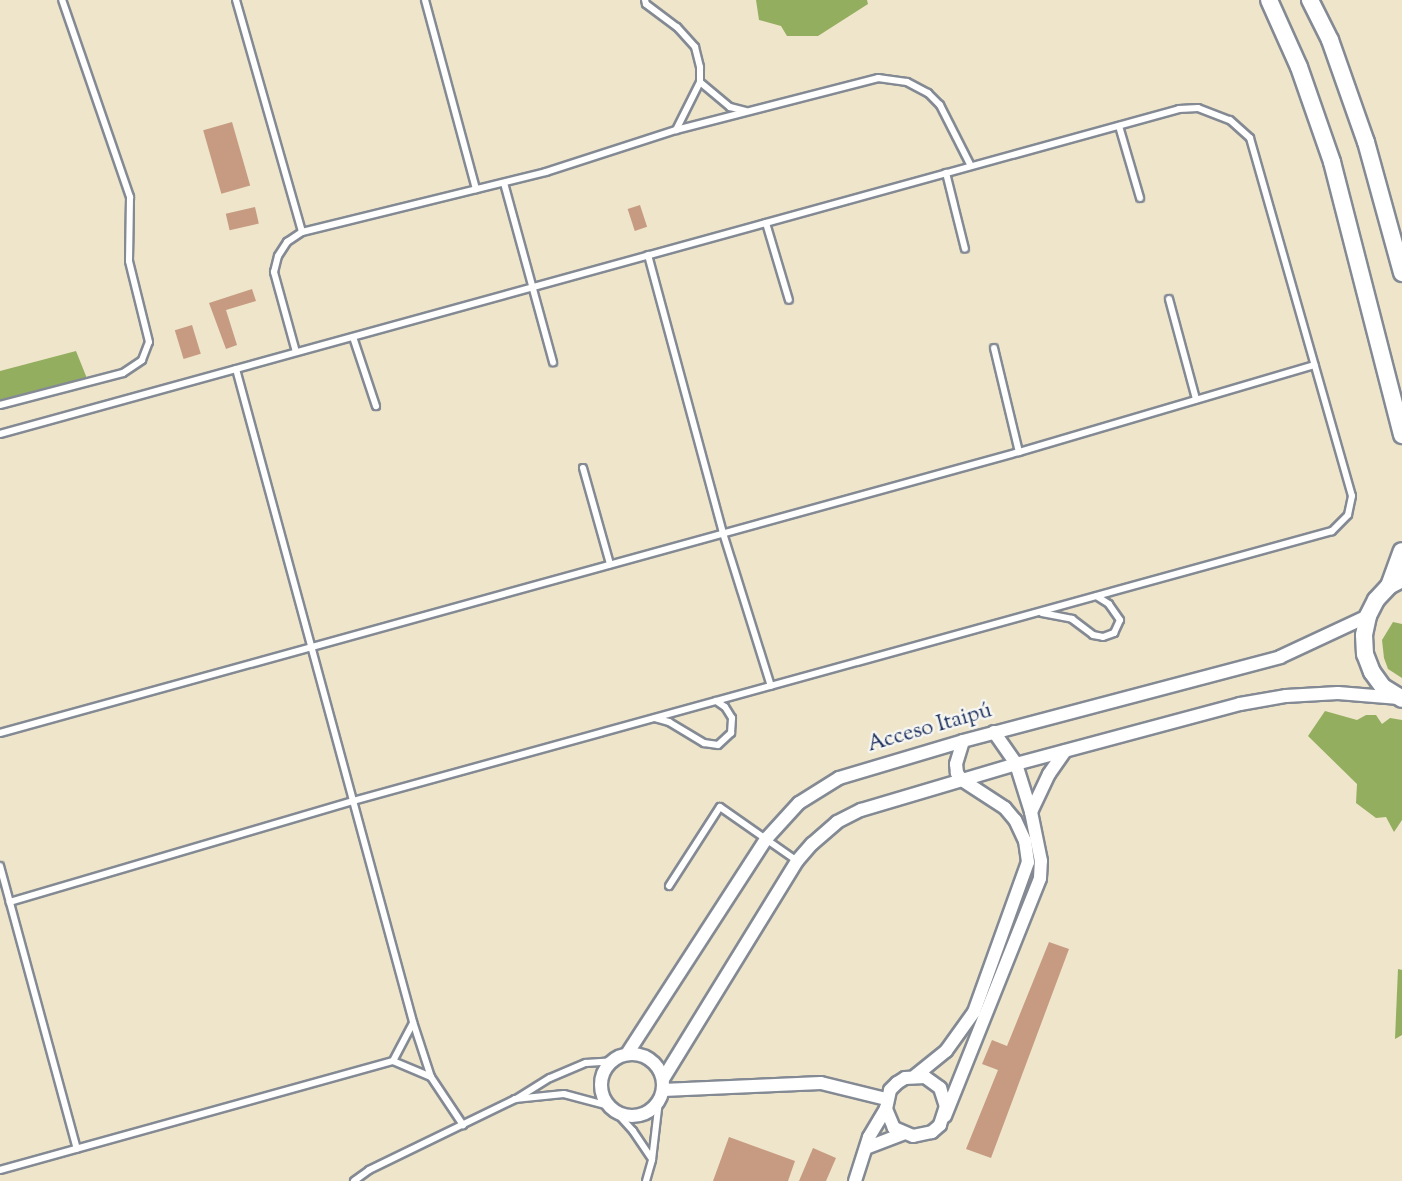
<!DOCTYPE html>
<meta charset="utf-8">
<style>
body{margin:0}
#map{position:relative;width:1402px;height:1181px;overflow:hidden;background:#eee5ca;font-family:"Sorts Mill Goudy",serif}
div>[style]{position:absolute}
[style*='--x']{left:calc(var(--x)*1px);top:calc(var(--y)*1px);width:calc(var(--w)*1px);rotate:calc(var(--a)*1deg)}
.forest>*{inset:0;background:#94ae60}
.building>*{inset:0;background:#c79b82;transform-origin:0 0}
.roads{filter:drop-shadow(2px 0 #848a94) drop-shadow(-2px 0 #848a94) drop-shadow(0 2px #848a94) drop-shadow(0 -2px #848a94)}
.lane>*{height:6px;margin:-3px;padding:0 3px;transform-origin:3px;border-radius:3px;background:#fff}
.street>*{height:12px;margin:-6px;padding:0 6px;transform-origin:6px;border-radius:6px;background:#fff}
.street>.ring{margin:-6px;padding:0;box-sizing:content-box;background:none;border:12px solid #fff;border-radius:50%}
.secondary>*{height:16px;margin:-8px;padding:0 8px;transform-origin:8px;border-radius:8px;background:#fff}
span{translate:-50% -50%;white-space:nowrap;text-align:center;line-height:1.15;-webkit-text-stroke:5px #f6f6f2;paint-order:stroke}
.street-label{font-size:22px;color:#1b2f5e}
</style>
<div id="map">
<div class="forest">
<i style="clip-path:polygon(756px 0,867px 0,868px 4px,818px 36px,787px 36px,781px 26px,759px 20px)"></i>
<i style="clip-path:polygon(76px 351px,88px 381px,0 406px,0 371px)"></i>
<i style="clip-path:polygon(1393px 622px,1402px 624px,1402px 678px,1388px 669px,1384px 658px,1382px 640px)"></i>
<i style="clip-path:polygon(1325px 711px,1357px 720px,1366px 715px,1376px 715px,1382px 724px,1390px 718px,1402px 720px,1402px 820px,1394px 832px,1386px 817px,1376px 818px,1356px 803px,1357px 784px,1308px 736px)"></i>
<i style="clip-path:polygon(1398px 969px,1402px 970px,1402px 1035px,1395px 1039px)"></i>
</div>
<div class="building">
<i style="left:232px;top:122px;width:66px;height:30px;rotate:74deg"></i>
<i style="left:640px;top:205px;width:23px;height:13px;rotate:72deg"></i>
<i style="left:255px;top:207px;width:17px;height:30px;rotate:77deg"></i>
<i style="clip-path:polygon(252px 289px,256px 301px,226px 310px,237px 345px,226px 349px,209px 303px)"></i>
<i style="left:192px;top:325px;width:30px;height:18px;rotate:73deg"></i>
<i style="clip-path:polygon(1049px 942px,1069px 949px,991px 1158px,966px 1149px,998px 1070px,982px 1064px,992px 1040px,1007px 1046px)"></i>
<i style="clip-path:polygon(729px 1137px,795px 1161px,788px 1181px,713px 1181px)"></i>
<i style="clip-path:polygon(813px 1148px,836px 1158px,826px 1181px,799px 1181px)"></i>
</div>
<div class="roads">
<div class="lane">
<i style="--x:236;--y:0;--w:241;--a:74.1"></i>
<i style="--x:425;--y:0;--w:196;--a:74.9"></i>
<i style="--x:645;--y:0;--w:4;--a:76"></i>
<i style="--x:646;--y:4;--w:39;--a:37"></i>
<i style="--x:677;--y:27;--w:27;--a:48"></i>
<i style="--x:695;--y:47;--w:21;--a:76"></i>
<i style="--x:700;--y:67;--w:15;--a:90"></i>
<i style="--x:700;--y:82;--w:54;--a:116.6"></i>
<i style="--x:700;--y:82;--w:39;--a:40"></i>
<i style="--x:730;--y:107;--w:16;--a:14"></i>
<i style="--x:1119;--y:126;--w:75;--a:73.7"></i>
<i style="--x:946;--y:173;--w:78;--a:76"></i>
<i style="--x:504;--y:183;--w:186;--a:74.7"></i>
<i style="--x:766;--y:223;--w:80;--a:73.4"></i>
<i style="--x:648;--y:255;--w:288;--a:74.9"></i>
<i style="--x:723;--y:533;--w:160;--a:72.6"></i>
<i style="--x:1169;--y:299;--w:104;--a:74.9"></i>
<i style="--x:353;--y:337;--w:73;--a:71.6"></i>
<i style="--x:994;--y:348;--w:107;--a:76.5"></i>
<i style="--x:296;--y:352;--w:83;--a:-105.4"></i>
<i style="--x:274;--y:272;--w:16;--a:-76"></i>
<i style="--x:278;--y:256;--w:17;--a:-57"></i>
<i style="--x:287;--y:242;--w:18;--a:-34"></i>
<i style="--x:302;--y:232;--w:251;--a:-13.8"></i>
<i style="--x:546;--y:172;--w:137;--a:-17.9"></i>
<i style="--x:676;--y:130;--w:209;--a:-14.4"></i>
<i style="--x:878;--y:78;--w:29;--a:8"></i>
<i style="--x:907;--y:82;--w:24;--a:28"></i>
<i style="--x:928;--y:93;--w:17;--a:45"></i>
<i style="--x:940;--y:105;--w:68;--a:63.1"></i>
<i style="--x:236;--y:369;--w:677;--a:74.83"></i>
<i style="--x:413;--y:1022;--w:58;--a:71.9"></i>
<i style="--x:431;--y:1077;--w:58;--a:56.3"></i>
<i style="--x:0;--y:405;--w:127;--a:-14.6"></i>
<i style="--x:123;--y:373;--w:23;--a:-34"></i>
<i style="--x:142;--y:360;--w:19;--a:-69"></i>
<i style="--x:149;--y:342;--w:83;--a:-103.9"></i>
<i style="--x:129;--y:261;--w:64;--a:-89.1"></i>
<i style="--x:130;--y:197;--w:208;--a:-109"></i>
<i style="--x:0;--y:434;--w:1223;--a:-15.41"></i>
<i style="--x:1179;--y:109;--w:19;--a:-3"></i>
<i style="--x:1198;--y:108;--w:34;--a:21"></i>
<i style="--x:1230;--y:120;--w:27;--a:42"></i>
<i style="--x:1250;--y:138;--w:372;--a:74.1"></i>
<i style="--x:1352;--y:496;--w:19;--a:102"></i>
<i style="--x:1348;--y:515;--w:23;--a:135"></i>
<i style="--x:1332;--y:531;--w:1016;--a:164.58"></i>
<i style="--x:353;--y:801;--w:358;--a:163.6"></i>
<i style="--x:583;--y:468;--w:100;--a:74.3"></i>
<i style="--x:1042;--y:613;--w:31;--a:11"></i>
<i style="--x:1072;--y:619;--w:26;--a:37"></i>
<i style="--x:1093;--y:635;--w:10;--a:11"></i>
<i style="--x:1103;--y:637;--w:12;--a:-20"></i>
<i style="--x:1114;--y:633;--w:14;--a:-65"></i>
<i style="--x:1120;--y:620;--w:19;--a:-125"></i>
<i style="--x:1109;--y:604;--w:15;--a:-148"></i>
<i style="--x:655;--y:718;--w:15;--a:16"></i>
<i style="--x:669;--y:722;--w:41;--a:31"></i>
<i style="--x:704;--y:743;--w:14;--a:8"></i>
<i style="--x:718;--y:745;--w:18;--a:-43"></i>
<i style="--x:731;--y:733;--w:15;--a:-86"></i>
<i style="--x:732;--y:718;--w:13;--a:-122"></i>
<i style="--x:725;--y:707;--w:11;--a:-146"></i>
<i style="--x:0;--y:733;--w:1057;--a:-15.42"></i>
<i style="--x:1019;--y:452;--w:308;--a:-16.4"></i>
<i style="--x:0;--y:866;--w:293;--a:74.8"></i>
<i style="--x:669;--y:886;--w:94;--a:-57.2"></i>
<i style="--x:720;--y:807;--w:94;--a:35"></i>
<i style="--x:393;--y:1061;--w:43;--a:-62.2"></i>
<i style="--x:516;--y:1099;--w:40;--a:-32"></i>
<i style="--x:550;--y:1078;--w:39;--a:-23"></i>
<i style="--x:586;--y:1063;--w:26;--a:-4"></i>
<i style="--x:615;--y:1111;--w:27;--a:48"></i>
<i style="--x:633;--y:1131;--w:34;--a:56"></i>
<i style="--x:0;--y:1170;--w:408;--a:-15.5"></i>
<i style="--x:393;--y:1061;--w:41;--a:22.8"></i>
<i style="--x:354;--y:1181;--w:19;--a:-36"></i>
<i style="--x:369;--y:1170;--w:162;--a:-25.9"></i>
<i style="--x:515;--y:1099;--w:49;--a:-5.8"></i>
<i style="--x:564;--y:1094;--w:47;--a:14.9"></i>
<i style="--x:646;--y:1181;--w:22;--a:-74"></i>
<i style="--x:652;--y:1160;--w:60;--a:-83.3"></i>
</div>
<div class="street">
<i style="--x:994;--y:732;--w:39;--a:55"></i>
<i style="--x:1016;--y:764;--w:50;--a:72.6"></i>
<i style="--x:627;--y:1054;--w:257;--a:-57.1"></i>
<i style="--x:767;--y:838;--w:47;--a:-47.6"></i>
<i style="--x:799;--y:803;--w:47;--a:-32"></i>
<i style="--x:839;--y:778;--w:129;--a:-16.6"></i>
<i style="--x:963;--y:741;--w:328;--a:-14.8"></i>
<i style="--x:1280;--y:657;--w:97;--a:-25"></i>
<i class="ring" style="left:601px;top:1054px;width:50px;height:50px"></i>
<i style="--x:915;--y:1076;--w:40;--a:-39"></i>
<i style="--x:946;--y:1051;--w:48;--a:-54.3"></i>
<i style="--x:974;--y:1012;--w:159;--a:-70.2"></i>
<i style="--x:1028;--y:862;--w:21;--a:-98"></i>
<i style="--x:1025;--y:841;--w:23;--a:-115"></i>
<i style="--x:1015;--y:820;--w:16;--a:-130"></i>
<i style="--x:1005;--y:808;--w:51;--a:-146.9"></i>
<i style="--x:962;--y:780;--w:9;--a:-126"></i>
<i style="--x:957;--y:773;--w:9;--a:-96"></i>
<i style="--x:956;--y:764;--w:24;--a:-73"></i>
<i style="--x:663;--y:1079;--w:256;--a:-58.4"></i>
<i style="--x:797;--y:861;--w:23;--a:-49"></i>
<i style="--x:812;--y:844;--w:33;--a:-41"></i>
<i style="--x:837;--y:822;--w:27;--a:-27"></i>
<i style="--x:861;--y:810;--w:162;--a:-16.5"></i>
<i style="--x:1016;--y:764;--w:232;--a:-15"></i>
<i style="--x:1240;--y:704;--w:47;--a:-9.9"></i>
<i style="--x:1286;--y:696;--w:52;--a:-3.3"></i>
<i style="--x:1338;--y:693;--w:61;--a:4.7"></i>
<i style="--x:663;--y:1090;--w:158;--a:-2.5"></i>
<i style="--x:821;--y:1083;--w:67;--a:13.8"></i>
<i style="--x:945;--y:1116;--w:256;--a:-68.2"></i>
<i style="--x:1040;--y:878;--w:17;--a:-87"></i>
<i style="--x:1041;--y:861;--w:50;--a:-101.5"></i>
<i style="--x:1031;--y:812;--w:42;--a:-64.7"></i>
<i style="--x:1049;--y:774;--w:28;--a:-55"></i>
<i style="--x:866;--y:1148;--w:40;--a:-21"></i>
<i style="--x:855;--y:1181;--w:46;--a:-72.3"></i>
<i style="--x:869;--y:1137;--w:33;--a:-59"></i>
<i style="--x:886;--y:1109;--w:19;--a:-78"></i>
<i style="--x:890;--y:1090;--w:10;--a:-45"></i>
<i style="--x:897;--y:1083;--w:9;--a:-32"></i>
<i style="--x:905;--y:1078;--w:20;--a:-3"></i>
<i style="--x:925;--y:1077;--w:19;--a:36"></i>
<i style="--x:940;--y:1088;--w:19;--a:72"></i>
<i style="--x:946;--y:1106;--w:20;--a:108"></i>
<i style="--x:940;--y:1125;--w:11;--a:139"></i>
<i style="--x:932;--y:1132;--w:19;--a:168"></i>
<i style="--x:913;--y:1136;--w:21;--a:-157"></i>
<i style="--x:894;--y:1128;--w:21;--a:-113"></i>
</div>
<div class="secondary">
<i style="--x:1269;--y:0;--w:73;--a:65.9"></i>
<i style="--x:1299;--y:67;--w:101;--a:70.8"></i>
<i style="--x:1332;--y:162;--w:282;--a:75.6"></i>
<i style="--x:1310;--y:0;--w:45;--a:63.4"></i>
<i style="--x:1330;--y:40;--w:108;--a:70.6"></i>
<i style="--x:1366;--y:142;--w:136;--a:74.6"></i>
<i style="--x:1402;--y:579;--w:15;--a:152"></i>
<i style="--x:1389;--y:586;--w:19;--a:133"></i>
<i style="--x:1376;--y:600;--w:18;--a:117"></i>
<i style="--x:1368;--y:616;--w:19;--a:102"></i>
<i style="--x:1364;--y:635;--w:19;--a:87"></i>
<i style="--x:1365;--y:654;--w:19;--a:69"></i>
<i style="--x:1372;--y:672;--w:19;--a:54"></i>
<i style="--x:1383;--y:687;--w:22;--a:32"></i>
<i style="--x:1389;--y:586;--w:37;--a:-70"></i>
</div>
</div>
<div class="street-label">
<span style="left:930px;top:729px;rotate:-16deg">Acceso Itaipú</span>
</div>
</div>
